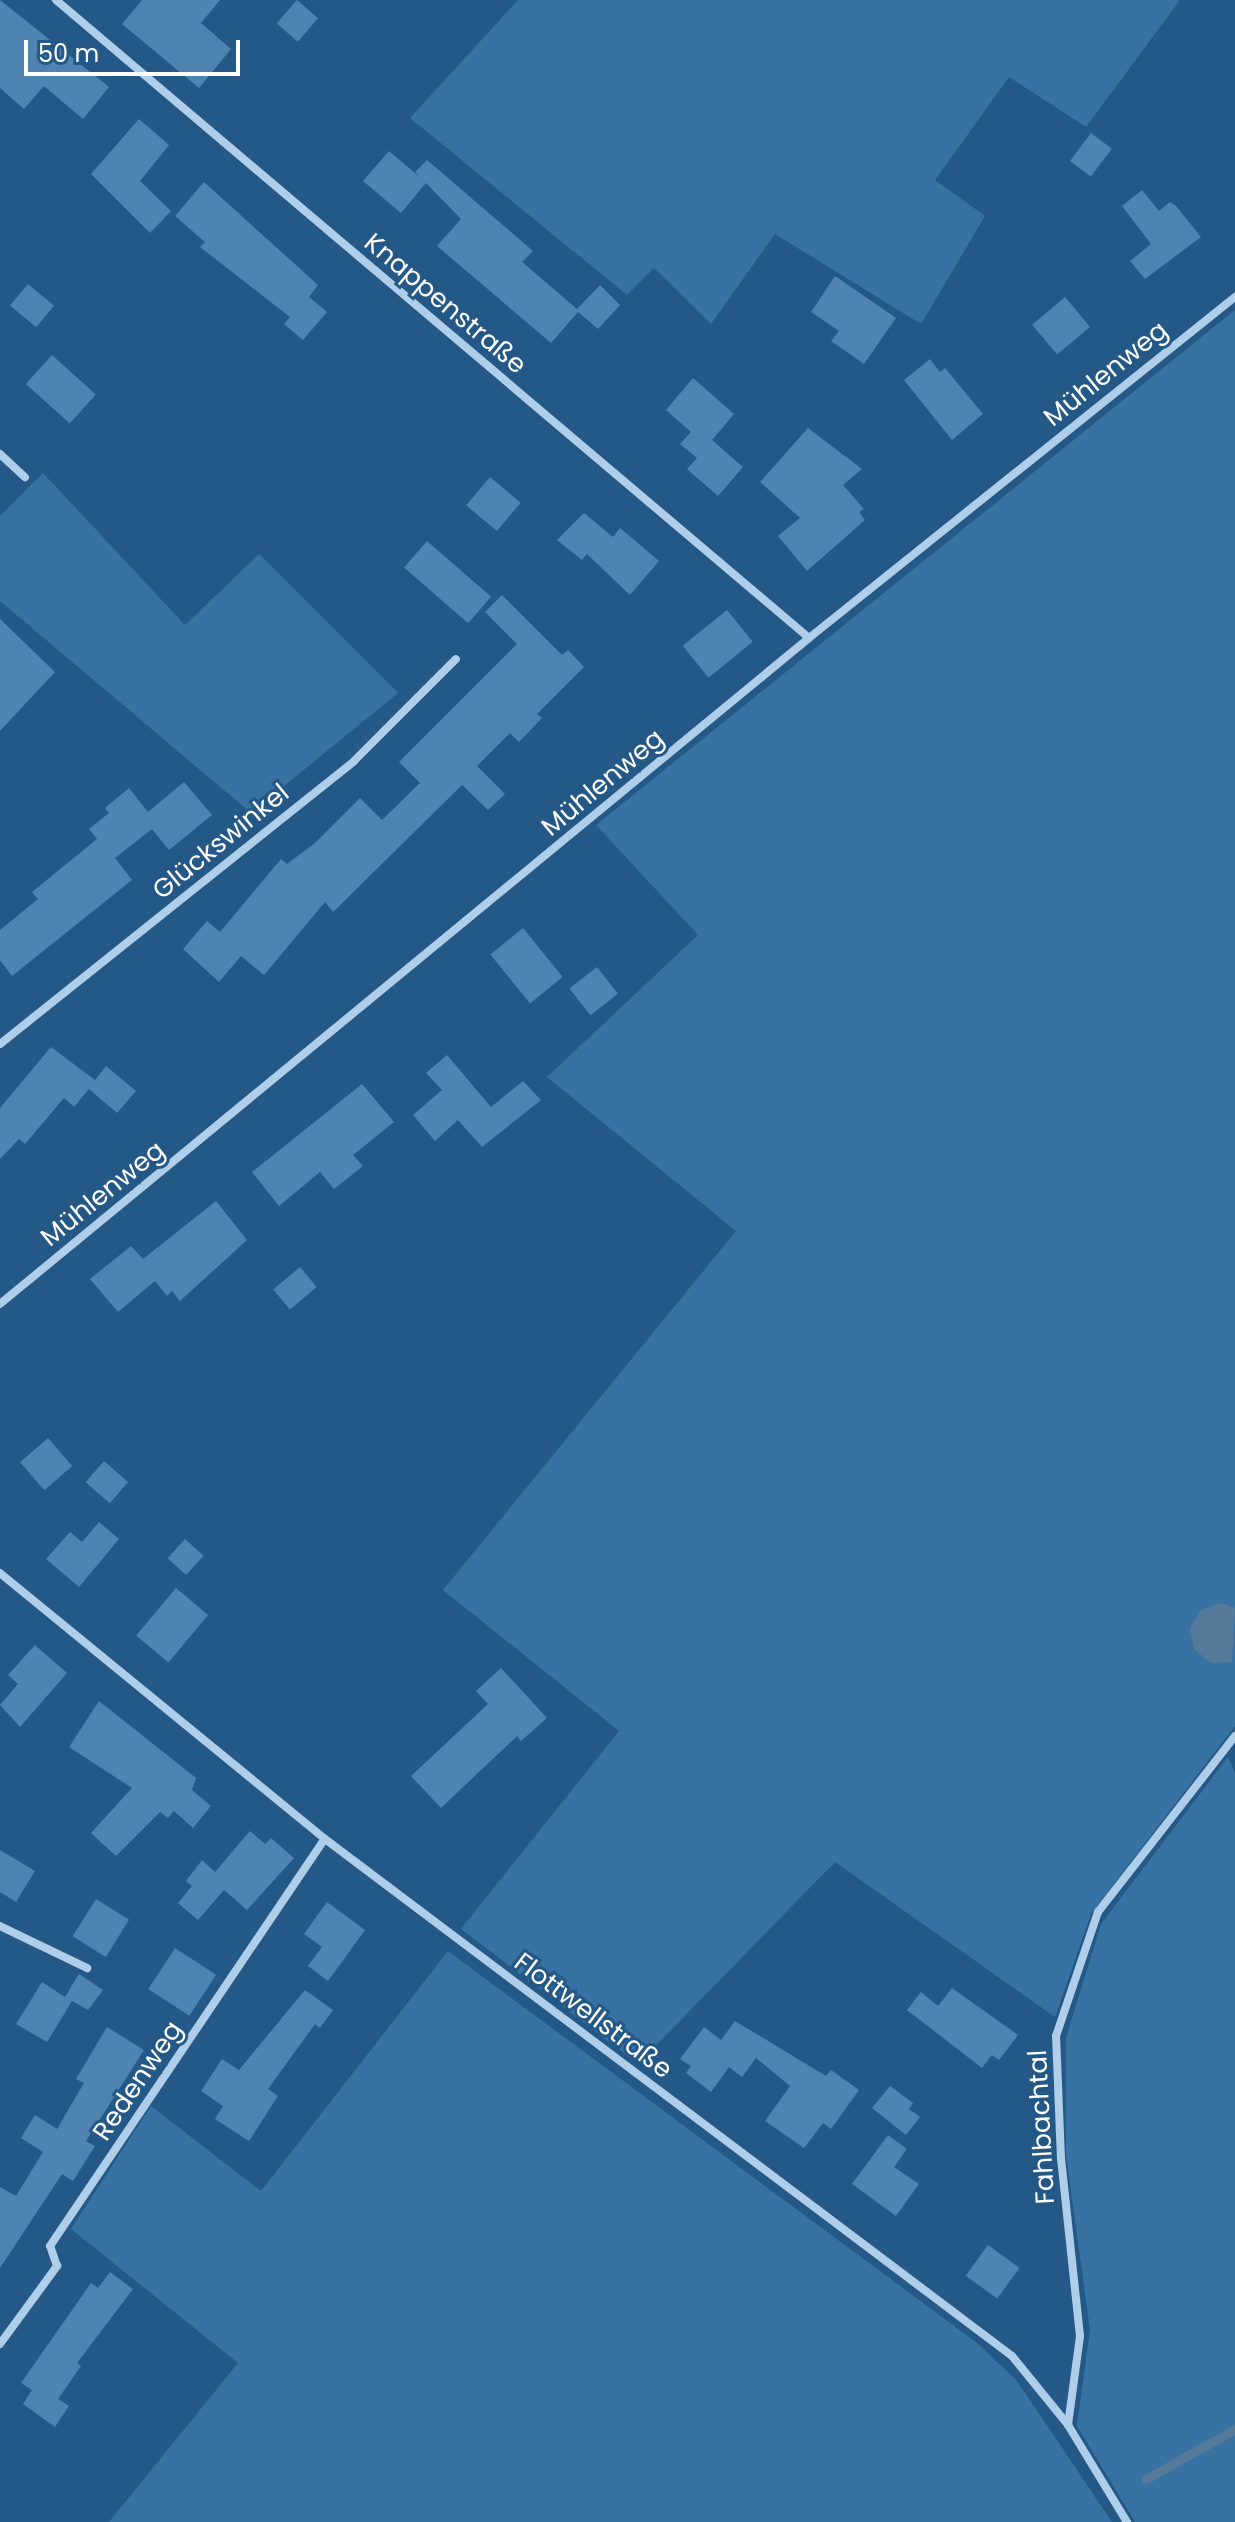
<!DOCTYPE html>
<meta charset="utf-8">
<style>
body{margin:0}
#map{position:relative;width:1235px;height:2522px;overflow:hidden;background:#245886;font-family:Poppins,sans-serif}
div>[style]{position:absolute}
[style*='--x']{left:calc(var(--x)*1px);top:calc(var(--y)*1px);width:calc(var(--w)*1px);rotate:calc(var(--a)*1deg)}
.green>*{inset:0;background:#3872a3}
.water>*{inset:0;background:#567a9a}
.stream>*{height:9px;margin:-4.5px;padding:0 4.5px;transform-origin:4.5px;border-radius:4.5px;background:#567a9a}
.building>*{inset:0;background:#5084b0;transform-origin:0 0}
.minor>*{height:8px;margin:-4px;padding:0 4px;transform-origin:4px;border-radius:4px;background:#afcee9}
span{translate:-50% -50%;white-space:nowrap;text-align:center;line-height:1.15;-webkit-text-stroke:6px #245886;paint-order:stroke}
.street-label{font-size:26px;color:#fff}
.scale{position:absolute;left:24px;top:40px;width:216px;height:36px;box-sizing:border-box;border:4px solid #fff;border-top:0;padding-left:10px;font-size:24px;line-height:28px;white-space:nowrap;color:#fff;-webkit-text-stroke:6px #245886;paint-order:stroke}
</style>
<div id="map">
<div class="green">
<i style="clip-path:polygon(518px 0,1180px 0,1086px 127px,1009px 77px,935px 180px,985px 216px,921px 324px,775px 234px,711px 324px,654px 268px,627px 295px,410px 118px)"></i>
<i style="clip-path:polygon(1235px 310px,1235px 1726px,1091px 1914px,1055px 2017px,835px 1862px,638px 2064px,461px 1929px,619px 1731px,443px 1590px,736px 1231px,547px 1077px,698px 935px,596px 825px)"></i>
<i style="clip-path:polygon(43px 473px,185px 625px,259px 554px,398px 693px,251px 813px,0 601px,0 516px)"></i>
<i style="clip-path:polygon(1228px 1757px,1235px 1773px,1235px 2522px,1135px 2522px,1077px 2426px,1090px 2330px,1066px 2155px,1066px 2038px,1101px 1924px)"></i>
<i style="clip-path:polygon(448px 1951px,977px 2343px,1017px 2381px,1112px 2522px,109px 2522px,238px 2363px,71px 2229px,151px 2106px,261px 2191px)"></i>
</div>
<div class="water">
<i style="clip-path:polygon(1220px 1603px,1235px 1608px,1232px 1662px,1211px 1663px,1194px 1649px,1190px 1628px,1201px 1610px)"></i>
</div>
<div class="stream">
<i style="--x:1146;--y:2479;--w:102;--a:-29.3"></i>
</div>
<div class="building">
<i style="clip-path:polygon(0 0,109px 87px,83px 119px,44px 86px,24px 109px,0 88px)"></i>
<i style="clip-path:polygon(142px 0,220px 0,201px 23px,231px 49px,199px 88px,122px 24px)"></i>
<i style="left:297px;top:0;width:28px;height:31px;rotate:41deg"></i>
<i style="clip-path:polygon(139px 119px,169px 145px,140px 181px,171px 211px,150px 233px,91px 174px)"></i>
<i style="left:1091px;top:133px;width:26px;height:35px;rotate:37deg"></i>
<i style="clip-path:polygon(389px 151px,422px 179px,415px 172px,427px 160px,533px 251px,522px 262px,577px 309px,600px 285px,620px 305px,598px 329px,578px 312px,551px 343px,437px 246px,461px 219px,426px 183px,401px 213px,363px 181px)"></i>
<i style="clip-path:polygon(204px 182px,318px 285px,309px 297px,327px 312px,303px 340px,284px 324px,290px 317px,200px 247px,205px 242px,175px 216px)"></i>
<i style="clip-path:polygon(1142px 190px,1159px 211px,1170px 202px,1176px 206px,1201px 237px,1145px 279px,1130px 261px,1151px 244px,1122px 206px)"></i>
<i style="clip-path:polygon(835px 276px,896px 318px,864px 364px,831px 341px,839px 331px,811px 312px)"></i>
<i style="left:28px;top:284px;width:34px;height:28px;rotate:40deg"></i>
<i style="left:1065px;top:297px;width:39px;height:43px;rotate:50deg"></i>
<i style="left:52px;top:355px;width:59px;height:39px;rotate:42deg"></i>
<i style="clip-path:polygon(930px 359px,940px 372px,945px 368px,983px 414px,952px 440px,904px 380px)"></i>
<i style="clip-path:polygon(693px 378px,734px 414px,712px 440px,743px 467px,718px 496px,687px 469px,697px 458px,680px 444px,691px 432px,666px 410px)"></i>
<i style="clip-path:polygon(808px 428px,862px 469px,843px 485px,864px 509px,859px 512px,865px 520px,807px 571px,778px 536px,800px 518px,760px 482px)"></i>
<i style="left:490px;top:477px;width:40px;height:37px;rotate:40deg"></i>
<i style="clip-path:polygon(584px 513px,613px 537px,620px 528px,659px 561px,630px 595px,587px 554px,582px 560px,557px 540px)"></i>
<i style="left:427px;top:541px;width:85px;height:35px;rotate:41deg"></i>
<i style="clip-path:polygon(502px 595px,562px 655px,568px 650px,584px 667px,537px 714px,542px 718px,519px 742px,510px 733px,477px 766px,505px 794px,488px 810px,462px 785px,333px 912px,325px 902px,264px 975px,241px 956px,219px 982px,183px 949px,207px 921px,220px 932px,281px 859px,287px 864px,315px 843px,360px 798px,382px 820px,420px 783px,399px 762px,517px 644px,485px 612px)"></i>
<i style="left:727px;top:610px;width:41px;height:57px;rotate:51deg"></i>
<i style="clip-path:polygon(0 619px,55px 672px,0 731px)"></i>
<i style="clip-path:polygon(184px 782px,212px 815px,169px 850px,152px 829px,115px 858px,132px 880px,12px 976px,0 960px,0 930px,38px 899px,32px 892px,97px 839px,89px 829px,109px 813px,105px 808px,129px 788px,148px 812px)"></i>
<i style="left:523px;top:928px;width:63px;height:42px;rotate:51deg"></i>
<i style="left:597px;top:967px;width:34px;height:35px;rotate:52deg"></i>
<i style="clip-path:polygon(51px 1047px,95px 1080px,106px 1066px,136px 1091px,117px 1113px,89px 1089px,74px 1107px,64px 1098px,25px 1144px,19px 1139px,0 1159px,0 1108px)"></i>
<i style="clip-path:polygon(447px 1055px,491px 1107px,523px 1081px,541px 1100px,482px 1147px,458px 1120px,435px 1141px,413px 1115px,442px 1090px,426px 1073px)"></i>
<i style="clip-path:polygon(362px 1084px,394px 1122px,353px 1155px,363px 1166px,334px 1189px,320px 1172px,279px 1206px,252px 1172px)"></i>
<i style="clip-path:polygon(216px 1201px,247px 1240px,180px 1301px,172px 1291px,167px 1296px,155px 1281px,118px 1312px,90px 1279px,131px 1246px,143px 1259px)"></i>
<i style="left:300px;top:1267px;width:26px;height:35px;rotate:50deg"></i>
<i style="left:48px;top:1438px;width:37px;height:37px;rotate:49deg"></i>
<i style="left:104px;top:1461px;width:32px;height:28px;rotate:41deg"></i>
<i style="clip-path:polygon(99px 1522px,119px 1539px,79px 1587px,46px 1559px,70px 1532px,82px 1542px)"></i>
<i style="left:185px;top:1539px;width:25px;height:26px;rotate:42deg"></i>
<i style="left:176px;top:1588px;width:42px;height:62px;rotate:40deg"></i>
<i style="clip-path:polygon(35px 1645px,67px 1673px,20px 1727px,0 1705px,18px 1684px,8px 1675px)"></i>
<i style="clip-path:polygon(501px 1668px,547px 1718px,521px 1741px,517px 1736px,441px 1808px,411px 1776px,488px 1704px,476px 1691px)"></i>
<i style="clip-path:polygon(99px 1701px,196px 1778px,192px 1790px,211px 1806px,193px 1828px,174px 1811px,168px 1818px,160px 1812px,116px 1856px,91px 1833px,132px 1788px,69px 1747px)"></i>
<i style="clip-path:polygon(250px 1831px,265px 1844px,271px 1838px,294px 1858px,247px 1910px,224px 1890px,198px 1920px,178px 1903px,192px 1886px,186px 1881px,202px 1860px,215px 1872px)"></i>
<i style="clip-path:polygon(0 1850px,35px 1871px,16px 1902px,0 1892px)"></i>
<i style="left:96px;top:1899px;width:39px;height:44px;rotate:32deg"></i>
<i style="clip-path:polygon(327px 1902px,365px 1930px,328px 1981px,308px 1966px,322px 1947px,304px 1934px)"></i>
<i style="left:175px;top:1948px;width:49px;height:49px;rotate:33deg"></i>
<i style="clip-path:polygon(79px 1974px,103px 1990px,88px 2010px,72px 2001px,47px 2042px,16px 2024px,42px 1982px,65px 1997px)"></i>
<i style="clip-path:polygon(952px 1988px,1018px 2035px,999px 2060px,992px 2055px,982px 2068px,907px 2010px,921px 1992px,938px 2006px)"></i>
<i style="clip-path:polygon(305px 1990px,333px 2010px,320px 2028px,315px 2024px,268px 2089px,278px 2096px,249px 2141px,215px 2119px,223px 2106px,201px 2091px,222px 2059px,239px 2070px)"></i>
<i style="clip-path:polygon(735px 2021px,826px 2076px,831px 2070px,859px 2090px,831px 2129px,823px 2123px,804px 2148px,765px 2121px,790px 2086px,756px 2058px,742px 2077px,729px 2067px,711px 2092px,686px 2073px,691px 2066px,680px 2059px,704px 2027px,721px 2040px)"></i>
<i style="clip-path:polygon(107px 2027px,144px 2050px,86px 2141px,95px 2146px,73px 2181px,62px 2174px,0 2268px,0 2187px,16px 2196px,43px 2152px,21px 2138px,35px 2115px,57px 2129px,84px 2083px,76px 2079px)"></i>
<i style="clip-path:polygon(890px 2086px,913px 2103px,909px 2109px,920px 2117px,906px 2135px,872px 2108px)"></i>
<i style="clip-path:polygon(888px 2135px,907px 2149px,894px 2167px,919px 2184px,896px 2216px,852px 2184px)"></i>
<i style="left:988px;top:2245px;width:39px;height:38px;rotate:36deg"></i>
<i style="clip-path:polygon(110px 2272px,133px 2289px,77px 2363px,81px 2366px,58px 2399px,69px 2406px,55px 2427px,23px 2404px,32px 2390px,21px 2383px,91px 2283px,98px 2288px)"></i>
</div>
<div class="minor">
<i style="--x:56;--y:0;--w:987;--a:40.27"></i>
<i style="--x:0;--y:454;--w:34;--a:43"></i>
<i style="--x:0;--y:1044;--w:453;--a:-38.6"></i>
<i style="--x:354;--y:761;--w:144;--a:-45"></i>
<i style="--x:0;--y:1304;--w:1048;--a:-39.46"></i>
<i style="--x:809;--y:638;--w:546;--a:-38.68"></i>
<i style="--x:0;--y:1573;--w:420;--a:39.3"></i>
<i style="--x:325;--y:1839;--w:860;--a:36.96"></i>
<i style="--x:1012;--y:2356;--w:89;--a:50.9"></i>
<i style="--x:1068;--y:2425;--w:114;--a:58.7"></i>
<i style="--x:0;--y:1926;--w:97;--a:25.8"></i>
<i style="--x:0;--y:2344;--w:97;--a:-53.8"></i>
<i style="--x:57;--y:2266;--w:21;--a:-109"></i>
<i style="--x:50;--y:2246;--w:491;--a:-56"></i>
<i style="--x:1068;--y:2425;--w:90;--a:-82.3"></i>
<i style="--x:1080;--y:2336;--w:178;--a:-96.1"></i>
<i style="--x:1061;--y:2159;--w:123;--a:-92.3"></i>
<i style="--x:1056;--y:2036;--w:131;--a:-71.3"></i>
<i style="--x:1098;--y:1912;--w:223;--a:-52.1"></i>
</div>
<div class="street-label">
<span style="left:445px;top:304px;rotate:40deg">Knappenstraße</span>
<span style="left:1106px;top:374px;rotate:-39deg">Mühlenweg</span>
<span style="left:603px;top:783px;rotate:-40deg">Mühlenweg</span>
<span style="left:221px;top:842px;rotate:-39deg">Glückswinkel</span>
<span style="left:103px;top:1194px;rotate:-39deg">Mühlenweg</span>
<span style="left:593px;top:2016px;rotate:37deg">Flottwellstraße</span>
<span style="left:138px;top:2081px;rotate:-56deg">Redenweg</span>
<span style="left:1042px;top:2127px;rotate:-93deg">Fahlbachtal</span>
</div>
<div class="scale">50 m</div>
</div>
